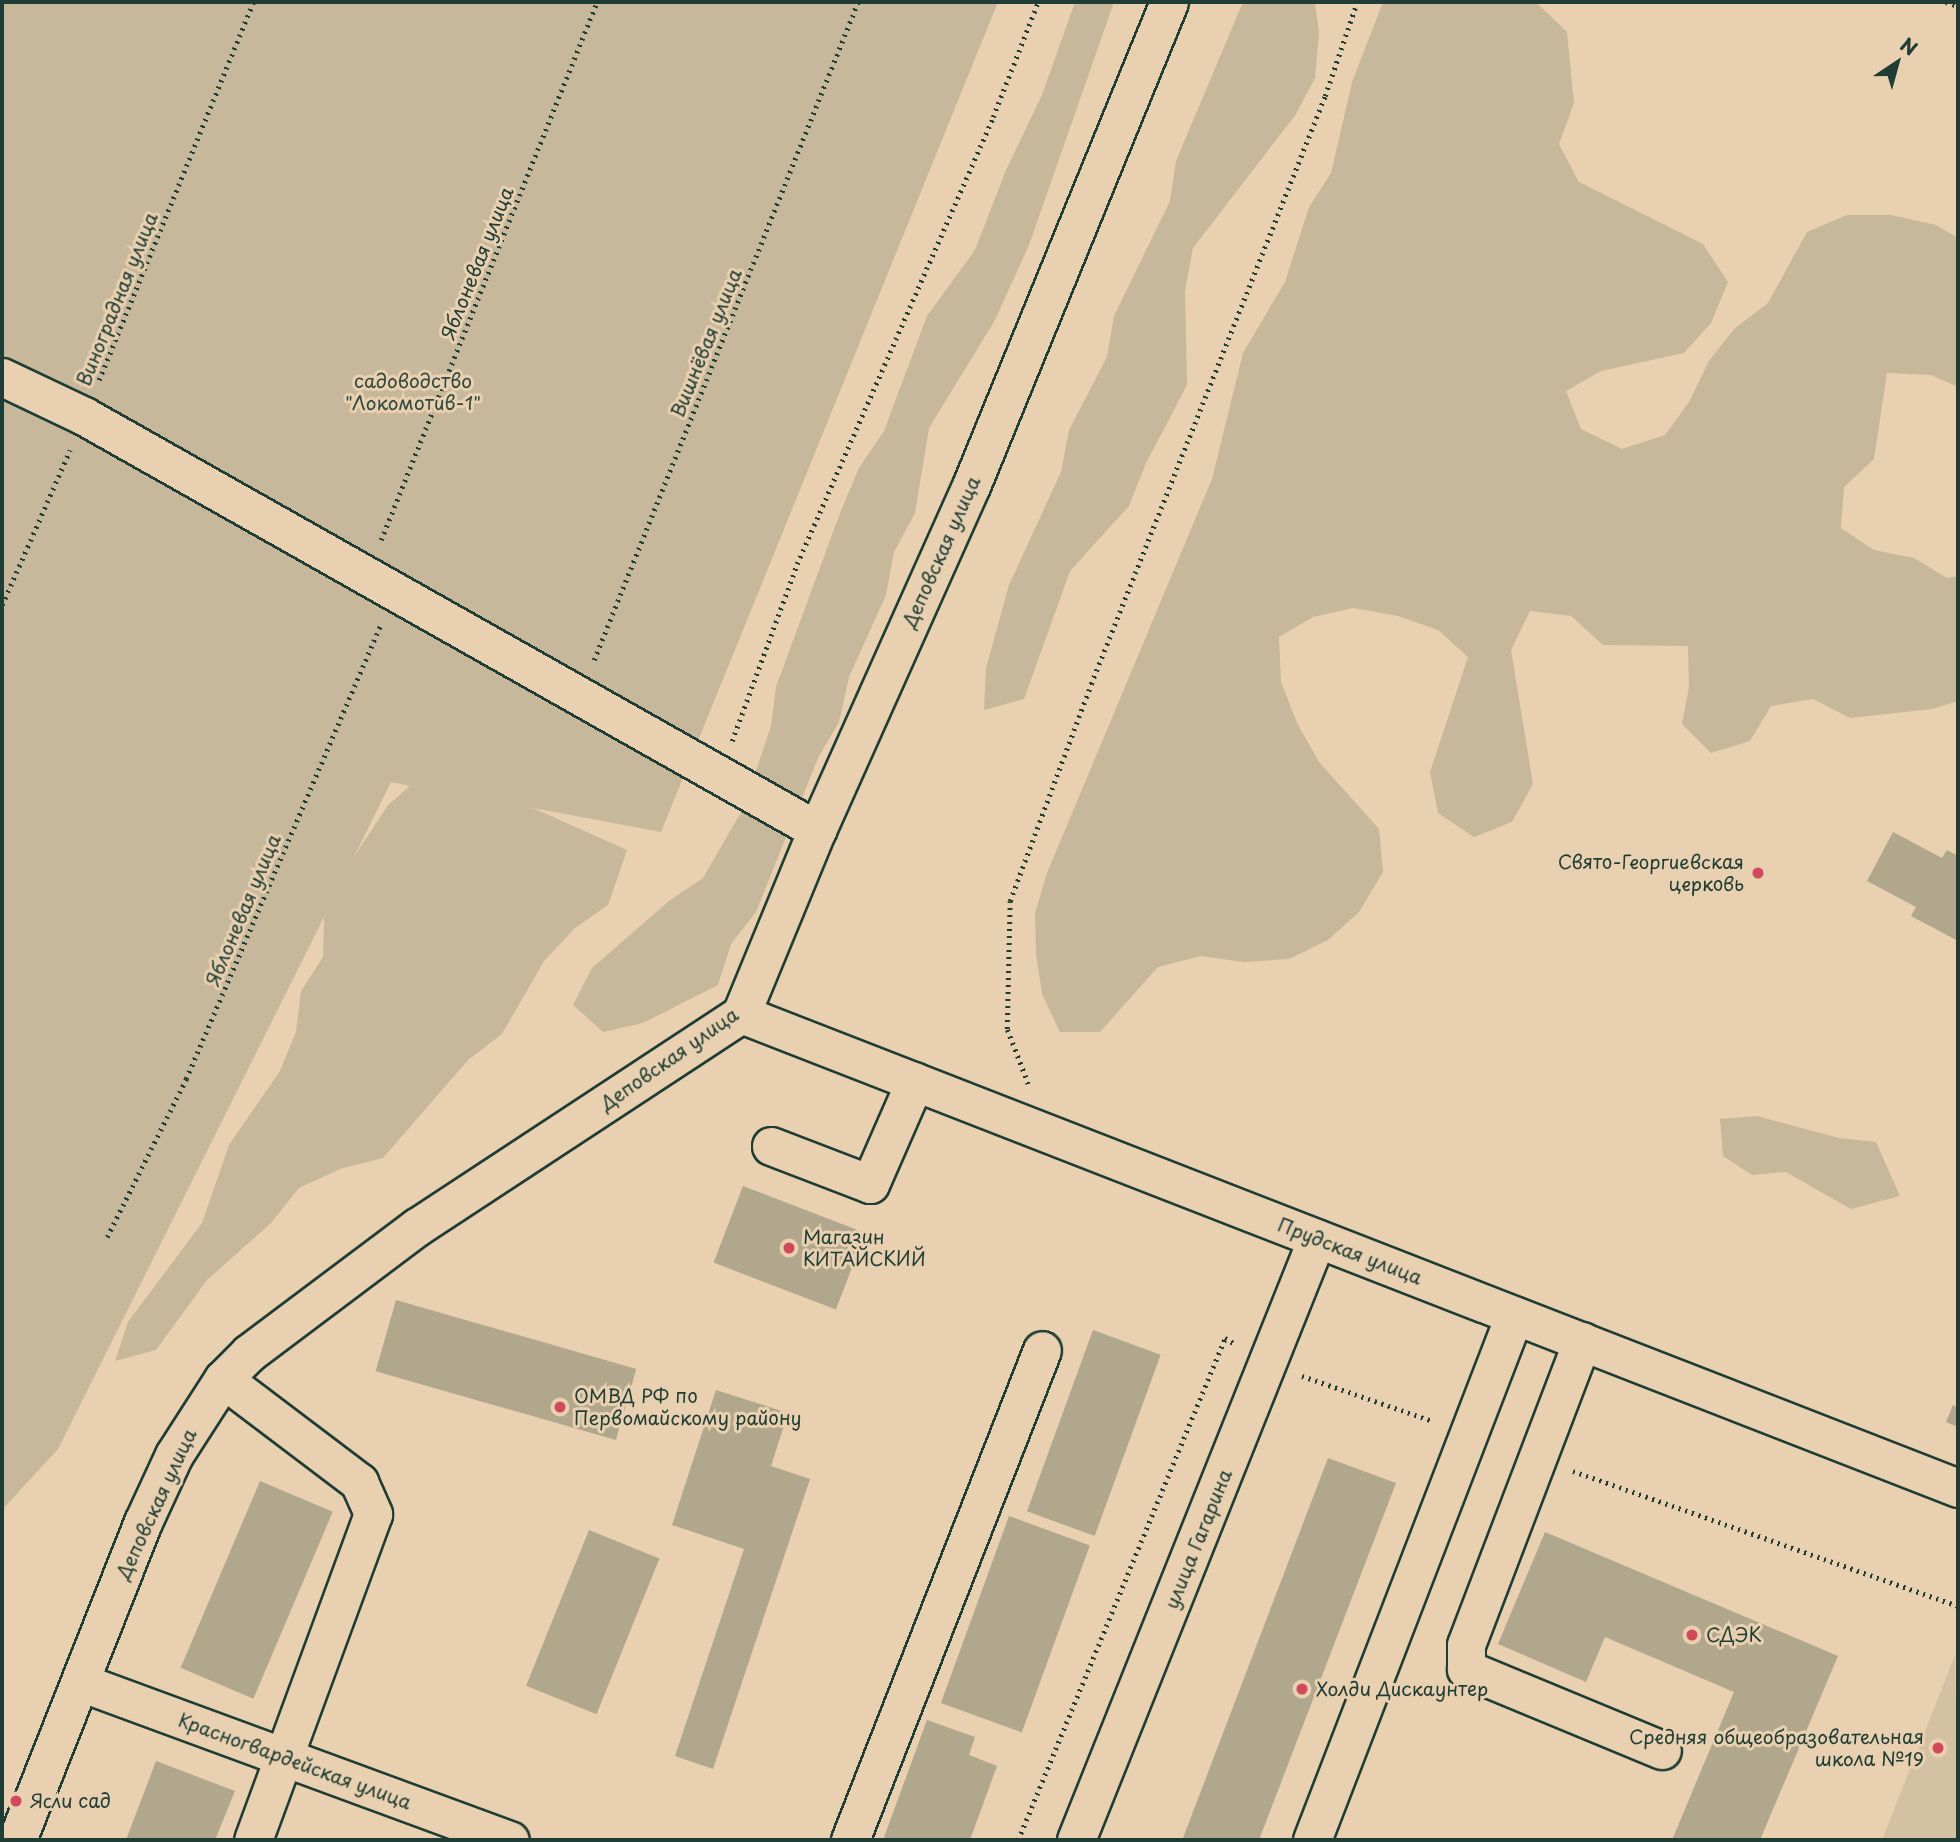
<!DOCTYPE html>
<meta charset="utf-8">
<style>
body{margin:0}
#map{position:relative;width:1960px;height:1842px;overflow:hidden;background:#e8d0b0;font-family:"Playpen Sans",sans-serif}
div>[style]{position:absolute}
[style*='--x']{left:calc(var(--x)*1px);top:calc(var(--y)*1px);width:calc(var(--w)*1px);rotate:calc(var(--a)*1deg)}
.built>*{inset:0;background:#d4c1a4}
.green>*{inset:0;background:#c7b89b}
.building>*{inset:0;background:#b1a78d;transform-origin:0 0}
.path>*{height:4.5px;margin-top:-2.25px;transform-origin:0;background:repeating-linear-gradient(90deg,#1f3d34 0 2px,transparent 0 7px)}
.roads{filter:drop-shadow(2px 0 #1f3d34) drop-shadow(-2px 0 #1f3d34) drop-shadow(0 2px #1f3d34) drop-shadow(0 -2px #1f3d34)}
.minor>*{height:37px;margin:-18.5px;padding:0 18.5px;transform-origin:18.5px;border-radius:18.5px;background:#e8d0b0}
.dots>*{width:19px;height:19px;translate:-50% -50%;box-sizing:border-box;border:4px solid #e8d0b0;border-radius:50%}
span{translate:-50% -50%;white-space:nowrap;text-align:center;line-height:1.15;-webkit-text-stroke:6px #e8d0b0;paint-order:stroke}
.street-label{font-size:19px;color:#1f3d34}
.park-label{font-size:19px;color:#30493e}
.poi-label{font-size:19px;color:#1f3d34}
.right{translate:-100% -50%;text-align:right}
.left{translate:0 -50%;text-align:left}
.frame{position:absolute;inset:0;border:4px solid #1f3d34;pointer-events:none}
.north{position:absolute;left:1862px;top:28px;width:70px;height:70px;-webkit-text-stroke:5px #e8d0b0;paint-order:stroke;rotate:36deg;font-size:19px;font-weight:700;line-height:28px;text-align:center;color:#1f3d34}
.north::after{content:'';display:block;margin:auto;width:24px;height:32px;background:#1f3d34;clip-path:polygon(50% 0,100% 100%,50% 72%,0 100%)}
</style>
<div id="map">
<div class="built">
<i style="clip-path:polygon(1955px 1655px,1958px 1840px,1882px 1840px)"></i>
</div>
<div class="green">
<i style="clip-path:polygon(evenodd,2px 2px,998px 2px,661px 832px,533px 808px,627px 850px,608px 905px,575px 928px,544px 961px,502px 1034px,468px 1060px,383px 1158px,340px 1169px,299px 1188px,271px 1223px,207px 1280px,156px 1350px,115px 1361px,128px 1322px,202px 1223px,229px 1145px,280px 1071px,296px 1032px,301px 991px,323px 957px,324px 917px,58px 1449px,2px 1510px,2px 2px,391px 782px,410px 786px,388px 805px,354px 857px,391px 782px)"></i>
<i style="clip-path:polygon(1075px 2px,1114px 2px,1029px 245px,995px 320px,929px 428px,915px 513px,894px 552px,886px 595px,849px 677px,839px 722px,818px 758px,756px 912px,731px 944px,718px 985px,643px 1023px,603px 1032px,573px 1005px,592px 968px,669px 901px,703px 878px,744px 807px,771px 726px,776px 687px,840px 513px,859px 468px,884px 431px,927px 316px,975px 250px,1006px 170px,1042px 95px)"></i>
<i style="clip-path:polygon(1243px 2px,1315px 2px,1319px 33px,1315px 78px,1296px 114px,1193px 248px,1185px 291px,1187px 385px,1146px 463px,1129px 506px,1070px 571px,1024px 699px,984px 710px,986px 668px,1009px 585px,1061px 472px,1069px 430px,1107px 357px,1114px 316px,1170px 201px,1176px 161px)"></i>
<i style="clip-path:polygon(1383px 2px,1536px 2px,1567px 32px,1574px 103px,1559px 144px,1579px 182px,1703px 244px,1728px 282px,1711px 323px,1684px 353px,1601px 371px,1566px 391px,1581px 429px,1622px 449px,1665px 435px,1689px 402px,1709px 361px,1734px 329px,1768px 303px,1807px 232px,1847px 215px,1891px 215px,1936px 225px,1958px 238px,1958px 387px,1931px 375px,1887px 373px,1874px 459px,1844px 487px,1841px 528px,1874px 550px,1914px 558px,1947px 578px,1958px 576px,1958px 701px,1932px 709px,1850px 718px,1813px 699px,1771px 706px,1750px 741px,1711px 753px,1682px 724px,1689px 687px,1688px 646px,1603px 645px,1571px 616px,1530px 611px,1511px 650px,1533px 784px,1512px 822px,1474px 837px,1438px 813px,1430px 772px,1468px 657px,1438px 630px,1398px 616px,1353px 608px,1313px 617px,1279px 637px,1281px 682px,1297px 723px,1319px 762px,1379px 829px,1383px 872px,1359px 912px,1328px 940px,1289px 959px,1244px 962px,1201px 956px,1158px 967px,1100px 1032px,1060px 1032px,1042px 994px,1036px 954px,1035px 913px,1047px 873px,1212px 479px,1243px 353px,1285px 282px,1309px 207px,1331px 173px,1352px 82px)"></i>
<i style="clip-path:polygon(1757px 1116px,1839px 1138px,1876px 1142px,1900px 1196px,1851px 1209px,1786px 1172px,1752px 1175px,1723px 1156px,1720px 1119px)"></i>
</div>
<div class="building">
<i style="clip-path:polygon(1893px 832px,1942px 858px,1947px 850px,1958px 856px,1958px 941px,1911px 916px,1916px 907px,1867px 881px)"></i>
<i style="left:743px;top:1186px;width:131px;height:82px;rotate:21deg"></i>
<i style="left:396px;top:1300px;width:250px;height:74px;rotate:16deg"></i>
<i style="left:1093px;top:1330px;width:72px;height:193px;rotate:20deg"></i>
<i style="clip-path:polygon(716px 1390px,788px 1413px,771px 1466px,810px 1479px,713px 1769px,675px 1756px,744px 1549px,672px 1525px)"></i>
<i style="clip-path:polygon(1953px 1405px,1958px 1408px,1958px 1427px,1946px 1422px)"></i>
<i style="clip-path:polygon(1328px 1458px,1396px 1483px,1259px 1840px,1188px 1840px,1183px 1838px)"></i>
<i style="left:260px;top:1481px;width:79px;height:203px;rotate:23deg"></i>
<i style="left:1009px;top:1516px;width:86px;height:199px;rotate:20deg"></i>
<i style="left:589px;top:1530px;width:76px;height:168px;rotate:22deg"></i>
<i style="clip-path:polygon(1545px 1532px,1838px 1656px,1760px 1840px,1672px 1840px,1734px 1692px,1605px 1637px,1586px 1682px,1498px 1644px)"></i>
<i style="clip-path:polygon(927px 1720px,975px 1737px,969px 1755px,997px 1766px,970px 1840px,883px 1840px)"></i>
<i style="clip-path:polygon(156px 1761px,235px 1791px,215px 1840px,126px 1840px)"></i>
</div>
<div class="path">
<i style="--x:1946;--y:2;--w:13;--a:18"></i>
<i style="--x:99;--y:380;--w:408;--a:-67.8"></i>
<i style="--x:381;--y:540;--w:580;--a:-68.13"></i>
<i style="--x:2;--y:605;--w:169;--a:-66.3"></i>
<i style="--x:594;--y:660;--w:709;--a:-68.14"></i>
<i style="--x:732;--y:741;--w:189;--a:-69.8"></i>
<i style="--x:797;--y:564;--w:488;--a:-66.3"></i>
<i style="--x:993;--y:117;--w:123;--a:-68.6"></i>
<i style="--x:1028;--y:1084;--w:59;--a:-110.9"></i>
<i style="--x:1007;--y:1029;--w:128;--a:-88.7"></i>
<i style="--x:1010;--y:901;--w:232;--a:-69.5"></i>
<i style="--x:1091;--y:684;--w:633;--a:-68.3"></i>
<i style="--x:1325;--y:96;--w:99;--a:-71.2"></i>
<i style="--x:107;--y:1237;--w:177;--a:-63.4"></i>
<i style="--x:186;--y:1079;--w:495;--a:-66.8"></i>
<i style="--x:1302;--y:1376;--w:139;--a:19"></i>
<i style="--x:1573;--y:1471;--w:408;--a:19.3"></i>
<i style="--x:1018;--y:1840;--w:543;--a:-67.59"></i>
<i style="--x:1225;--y:1338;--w:12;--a:31"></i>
</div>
<div class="roads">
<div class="minor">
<i style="--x:2;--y:377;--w:91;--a:25.4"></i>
<i style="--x:84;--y:416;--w:842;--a:29.46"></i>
<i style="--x:741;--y:1014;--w:1306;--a:21.28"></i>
<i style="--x:771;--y:1146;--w:106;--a:21"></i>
<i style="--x:870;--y:1184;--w:112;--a:-66.4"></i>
<i style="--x:1582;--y:1341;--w:325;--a:110.9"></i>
<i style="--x:1466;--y:1645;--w:24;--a:90"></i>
<i style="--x:1466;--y:1669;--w:212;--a:22.5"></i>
<i style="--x:223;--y:1379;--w:171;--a:37.1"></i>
<i style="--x:359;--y:1482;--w:35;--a:66"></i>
<i style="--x:373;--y:1514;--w:347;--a:110.2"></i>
<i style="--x:80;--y:1682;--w:458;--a:20.2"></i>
<i style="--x:17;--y:1840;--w:342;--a:-68.4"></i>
<i style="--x:143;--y:1522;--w:74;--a:-65.2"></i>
<i style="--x:174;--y:1455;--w:90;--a:-57.2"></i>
<i style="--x:223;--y:1379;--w:37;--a:-45"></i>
<i style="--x:249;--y:1353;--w:210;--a:-36.9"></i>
<i style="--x:417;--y:1227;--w:388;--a:-33.3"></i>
<i style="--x:741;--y:1014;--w:199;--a:-67.6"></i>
<i style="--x:817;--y:830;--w:377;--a:-65.9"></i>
<i style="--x:971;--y:486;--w:523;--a:-67.75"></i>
<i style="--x:850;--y:1840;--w:526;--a:-68.6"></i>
<i style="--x:1076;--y:1840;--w:648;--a:-68.18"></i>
<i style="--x:1312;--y:1840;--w:562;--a:-68.92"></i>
</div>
</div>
<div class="dots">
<i style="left:1758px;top:873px;background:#d1495b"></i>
<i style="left:789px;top:1248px;background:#d1495b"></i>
<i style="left:560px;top:1407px;background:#d1495b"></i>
<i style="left:1692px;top:1635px;background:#d1495b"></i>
<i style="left:1302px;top:1689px;background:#d1495b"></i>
<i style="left:1938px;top:1748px;background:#d1495b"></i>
<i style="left:16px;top:1801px;background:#d1495b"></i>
</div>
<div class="street-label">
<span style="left:477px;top:263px;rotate:-68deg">Яблоневая улица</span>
<span style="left:117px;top:299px;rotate:-68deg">Виноградная улица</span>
<span style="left:706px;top:343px;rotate:-68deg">Вишнёвая улица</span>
<span style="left:941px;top:552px;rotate:-66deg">Деповская улица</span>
<span style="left:243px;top:910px;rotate:-67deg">Яблоневая улица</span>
<span style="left:669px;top:1059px;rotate:-35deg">Деповская улица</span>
<span style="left:1350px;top:1251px;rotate:21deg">Прудская улица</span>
<span style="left:156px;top:1504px;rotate:-65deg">Деповская улица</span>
<span style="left:1198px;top:1539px;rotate:-68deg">улица Гагарина</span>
<span style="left:295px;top:1761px;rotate:20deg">Красногвардейская улица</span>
</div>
<div class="park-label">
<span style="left:413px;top:392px">садоводство<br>"Локомотив-1"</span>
</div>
<div class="poi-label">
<span class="right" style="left:1744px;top:873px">Свято-Георгиевская<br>церковь</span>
<span class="left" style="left:803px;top:1248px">Магазин<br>КИТАЙСКИЙ</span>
<span class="left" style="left:574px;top:1407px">ОМВД РФ по<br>Первомайскому району</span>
<span class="left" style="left:1706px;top:1635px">СДЭК</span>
<span class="left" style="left:1316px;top:1689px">Холди Дискаунтер</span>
<span class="right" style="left:1924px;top:1748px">Средняя общеобразовательная<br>школа №19</span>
<span class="left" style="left:30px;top:1801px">Ясли сад</span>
</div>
<div class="frame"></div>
<div class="north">N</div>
</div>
